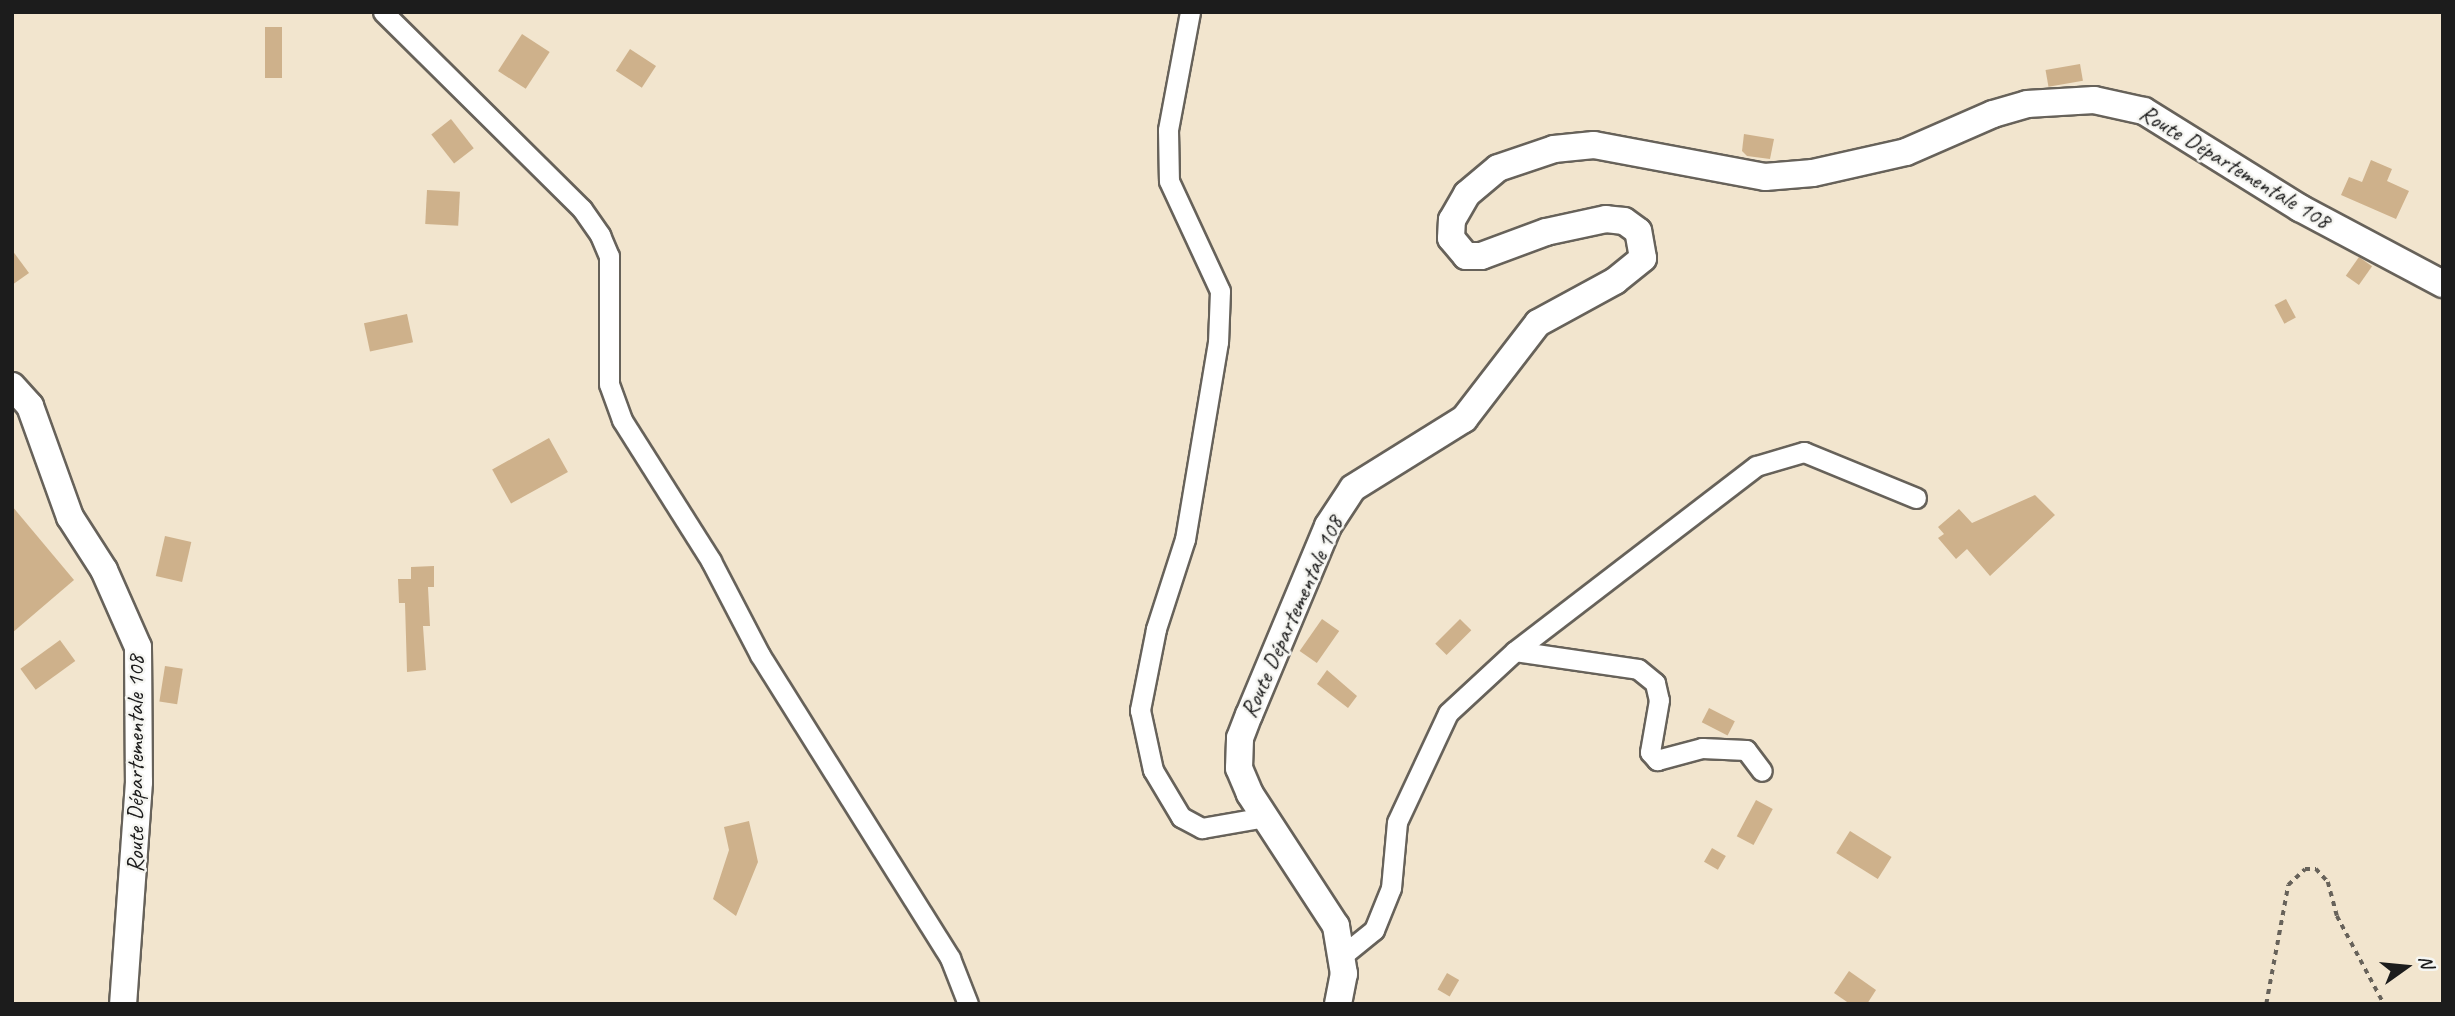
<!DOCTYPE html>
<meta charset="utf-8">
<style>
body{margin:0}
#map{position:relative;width:2455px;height:1016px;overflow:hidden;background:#f2e5ce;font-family:Caveat,sans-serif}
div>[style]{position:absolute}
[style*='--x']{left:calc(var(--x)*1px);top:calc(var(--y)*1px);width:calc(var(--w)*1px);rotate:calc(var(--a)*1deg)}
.building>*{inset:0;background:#ceb18b;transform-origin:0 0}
.path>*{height:3.5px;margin-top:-1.75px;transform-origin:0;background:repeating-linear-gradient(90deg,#67625a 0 5px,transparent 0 10px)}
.roads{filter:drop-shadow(2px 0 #67625a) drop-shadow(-2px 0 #67625a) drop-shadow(0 2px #67625a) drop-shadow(0 -2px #67625a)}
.street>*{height:19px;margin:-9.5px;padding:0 9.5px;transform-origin:9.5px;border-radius:9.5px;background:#fff}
.secondary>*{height:26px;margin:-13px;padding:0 13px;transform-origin:13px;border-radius:13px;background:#fff}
span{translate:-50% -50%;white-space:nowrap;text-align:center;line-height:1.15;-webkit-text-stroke:5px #f6f6f2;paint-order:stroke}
.street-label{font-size:24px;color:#1c1c1c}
.frame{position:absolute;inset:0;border:14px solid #1c1c1c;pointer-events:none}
.north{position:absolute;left:2371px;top:932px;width:70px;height:70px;-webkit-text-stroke:5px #f6f6f2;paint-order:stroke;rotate:75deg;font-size:19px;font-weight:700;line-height:28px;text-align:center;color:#1c1c1c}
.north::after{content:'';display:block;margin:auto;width:24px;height:32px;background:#1c1c1c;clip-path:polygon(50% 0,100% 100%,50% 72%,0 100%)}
</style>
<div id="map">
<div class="building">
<i style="left:265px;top:27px;width:17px;height:51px"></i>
<i style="left:522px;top:34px;width:33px;height:44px;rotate:33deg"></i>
<i style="left:630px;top:49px;width:31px;height:26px;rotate:33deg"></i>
<i style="left:2080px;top:64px;width:17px;height:35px;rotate:80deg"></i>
<i style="left:451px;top:119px;width:37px;height:25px;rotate:52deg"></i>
<i style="clip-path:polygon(1744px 134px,1774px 139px,1770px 159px,1747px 156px,1742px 151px)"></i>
<i style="clip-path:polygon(2371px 160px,2392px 169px,2387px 181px,2409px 191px,2396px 219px,2341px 195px,2349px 177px,2362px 182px)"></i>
<i style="left:427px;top:190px;width:33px;height:34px;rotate:3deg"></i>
<i style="clip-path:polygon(12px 250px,29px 273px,12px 285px)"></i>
<i style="left:2359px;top:257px;width:16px;height:23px;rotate:35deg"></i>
<i style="left:2286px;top:299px;width:21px;height:13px;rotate:62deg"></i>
<i style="left:407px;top:314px;width:29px;height:44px;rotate:78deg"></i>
<i style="left:549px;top:438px;width:39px;height:65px;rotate:61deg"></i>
<i style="clip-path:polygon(2035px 495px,2055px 515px,1990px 576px,1967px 549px,1956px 559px,1938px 538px,1944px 534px,1938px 527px,1959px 509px,1972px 523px)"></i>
<i style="clip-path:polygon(12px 506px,74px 580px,12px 633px)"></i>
<i style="left:165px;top:536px;width:27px;height:41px;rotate:13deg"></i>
<i style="clip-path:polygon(434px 566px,434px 587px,428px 587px,430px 626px,423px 626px,426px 670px,407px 672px,405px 603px,399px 603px,398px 579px,411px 579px,411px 567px)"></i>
<i style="left:1322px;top:619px;width:21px;height:39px;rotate:35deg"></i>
<i style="left:1460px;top:619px;width:16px;height:35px;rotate:45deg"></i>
<i style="left:60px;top:640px;width:26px;height:49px;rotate:54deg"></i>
<i style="left:165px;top:666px;width:18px;height:36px;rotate:9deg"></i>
<i style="clip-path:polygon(1327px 670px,1357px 696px,1348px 708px,1317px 684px)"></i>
<i style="left:1709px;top:708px;width:29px;height:16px;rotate:27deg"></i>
<i style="left:1756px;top:800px;width:19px;height:41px;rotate:28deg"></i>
<i style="clip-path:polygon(749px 821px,758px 862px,736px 916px,713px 899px,729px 850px,724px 827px)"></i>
<i style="left:1850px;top:831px;width:49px;height:26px;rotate:32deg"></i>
<i style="left:1712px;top:848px;width:16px;height:16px;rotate:30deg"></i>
<i style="clip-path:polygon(1849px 971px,1876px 990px,1867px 1004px,1850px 1004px,1834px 993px)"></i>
<i style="left:1447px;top:973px;width:14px;height:19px;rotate:30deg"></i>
</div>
<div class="path">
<i style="--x:2266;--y:1004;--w:121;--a:-79.5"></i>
<i style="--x:2288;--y:885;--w:23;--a:-43"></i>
<i style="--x:2305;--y:869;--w:11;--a:0"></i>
<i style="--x:2316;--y:869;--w:18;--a:47"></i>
<i style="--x:2328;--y:882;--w:35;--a:75"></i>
<i style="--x:2337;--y:916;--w:100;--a:61.9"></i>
</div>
<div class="roads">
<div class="street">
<i style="--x:383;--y:12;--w:280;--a:44.7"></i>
<i style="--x:582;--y:209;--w:32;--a:55"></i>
<i style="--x:600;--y:235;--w:23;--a:67"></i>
<i style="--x:609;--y:256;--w:128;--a:90"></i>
<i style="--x:609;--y:384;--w:38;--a:70"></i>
<i style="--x:622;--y:420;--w:167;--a:57.7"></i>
<i style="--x:711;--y:561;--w:106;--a:62.5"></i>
<i style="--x:760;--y:655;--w:358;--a:57.9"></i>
<i style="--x:950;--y:958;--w:49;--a:68.6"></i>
<i style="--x:1190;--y:12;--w:120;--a:100.6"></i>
<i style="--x:1168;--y:130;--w:51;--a:88.9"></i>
<i style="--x:1169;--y:181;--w:121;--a:65.1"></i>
<i style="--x:1220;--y:291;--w:51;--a:92.2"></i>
<i style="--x:1218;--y:342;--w:200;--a:99.5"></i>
<i style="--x:1185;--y:539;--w:95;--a:107.9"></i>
<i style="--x:1156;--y:629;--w:83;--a:101.2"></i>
<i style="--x:1140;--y:710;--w:61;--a:77.8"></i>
<i style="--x:1153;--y:770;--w:55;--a:59.2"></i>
<i style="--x:1181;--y:817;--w:24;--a:28"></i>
<i style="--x:1202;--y:828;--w:64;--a:-9.9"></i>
<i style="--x:1515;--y:651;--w:124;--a:8.3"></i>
<i style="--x:1638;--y:669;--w:22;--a:39"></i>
<i style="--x:1655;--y:683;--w:17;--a:77"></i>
<i style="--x:1659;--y:700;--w:53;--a:99.8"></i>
<i style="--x:1650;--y:752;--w:11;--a:49"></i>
<i style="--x:1657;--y:760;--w:47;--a:-14.9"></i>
<i style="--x:1702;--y:748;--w:44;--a:2.6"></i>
<i style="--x:1746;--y:750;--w:26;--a:53"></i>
<i style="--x:1343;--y:955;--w:40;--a:-39"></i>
<i style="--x:1374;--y:930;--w:45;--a:-68"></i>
<i style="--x:1391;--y:888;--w:66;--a:-84.8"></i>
<i style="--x:1397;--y:822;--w:120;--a:-64.9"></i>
<i style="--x:1448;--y:713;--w:91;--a:-42.8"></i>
<i style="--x:1515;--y:651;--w:304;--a:-37.5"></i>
<i style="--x:1756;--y:466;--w:50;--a:-16.3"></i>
<i style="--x:1804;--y:452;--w:121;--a:22.3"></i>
</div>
<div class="secondary">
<i style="--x:12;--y:386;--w:27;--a:48"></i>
<i style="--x:30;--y:406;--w:118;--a:70.2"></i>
<i style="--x:70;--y:517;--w:63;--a:57.3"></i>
<i style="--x:104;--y:570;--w:84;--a:66.2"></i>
<i style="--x:138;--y:647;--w:135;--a:89.6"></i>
<i style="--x:139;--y:782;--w:223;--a:94.1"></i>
<i style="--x:1338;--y:1004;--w:31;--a:-79"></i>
<i style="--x:1344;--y:974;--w:49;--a:-99.5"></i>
<i style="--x:1336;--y:926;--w:158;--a:-123.1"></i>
<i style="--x:1250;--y:794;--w:28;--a:-113"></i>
<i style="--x:1239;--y:768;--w:30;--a:-88"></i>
<i style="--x:1240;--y:738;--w:25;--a:-69"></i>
<i style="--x:1249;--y:715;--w:205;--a:-67.3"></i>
<i style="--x:1328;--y:526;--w:45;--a:-56.7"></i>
<i style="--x:1353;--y:488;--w:131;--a:-31.9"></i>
<i style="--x:1464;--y:419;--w:121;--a:-52.4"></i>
<i style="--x:1538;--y:323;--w:88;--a:-28.6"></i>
<i style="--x:1615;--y:281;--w:36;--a:-39"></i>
<i style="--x:1643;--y:258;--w:27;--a:-100"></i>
<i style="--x:1638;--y:231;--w:17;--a:-144"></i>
<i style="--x:1624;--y:221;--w:18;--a:-174"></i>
<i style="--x:1606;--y:219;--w:61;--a:167.8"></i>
<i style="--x:1546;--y:232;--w:69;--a:159.7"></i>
<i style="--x:1481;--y:256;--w:15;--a:180"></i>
<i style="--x:1466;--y:256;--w:23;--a:-130"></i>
<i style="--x:1451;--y:238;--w:18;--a:-87"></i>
<i style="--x:1452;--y:220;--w:30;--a:-60"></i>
<i style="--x:1467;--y:194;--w:40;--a:-40"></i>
<i style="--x:1498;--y:168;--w:59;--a:-18.7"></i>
<i style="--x:1554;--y:149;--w:40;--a:-5.7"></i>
<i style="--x:1594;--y:145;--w:174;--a:10.6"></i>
<i style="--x:1765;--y:177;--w:48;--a:-4.8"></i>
<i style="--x:1813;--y:173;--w:95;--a:-12.7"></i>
<i style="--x:1906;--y:152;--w:95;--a:-23.6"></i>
<i style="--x:1993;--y:114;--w:35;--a:-16"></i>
<i style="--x:2027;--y:104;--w:67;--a:-3.4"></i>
<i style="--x:2094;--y:100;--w:51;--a:12.4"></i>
<i style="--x:2144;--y:111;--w:184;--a:31.9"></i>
<i style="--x:2300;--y:208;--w:162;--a:28"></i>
</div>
</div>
<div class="street-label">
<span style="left:2235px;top:167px;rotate:31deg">Route Départementale 108</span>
<span style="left:1292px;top:617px;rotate:-66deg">Route Départementale 108</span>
<span style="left:136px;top:764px;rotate:-90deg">Route Départementale 108</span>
</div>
<div class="frame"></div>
<div class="north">N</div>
</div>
